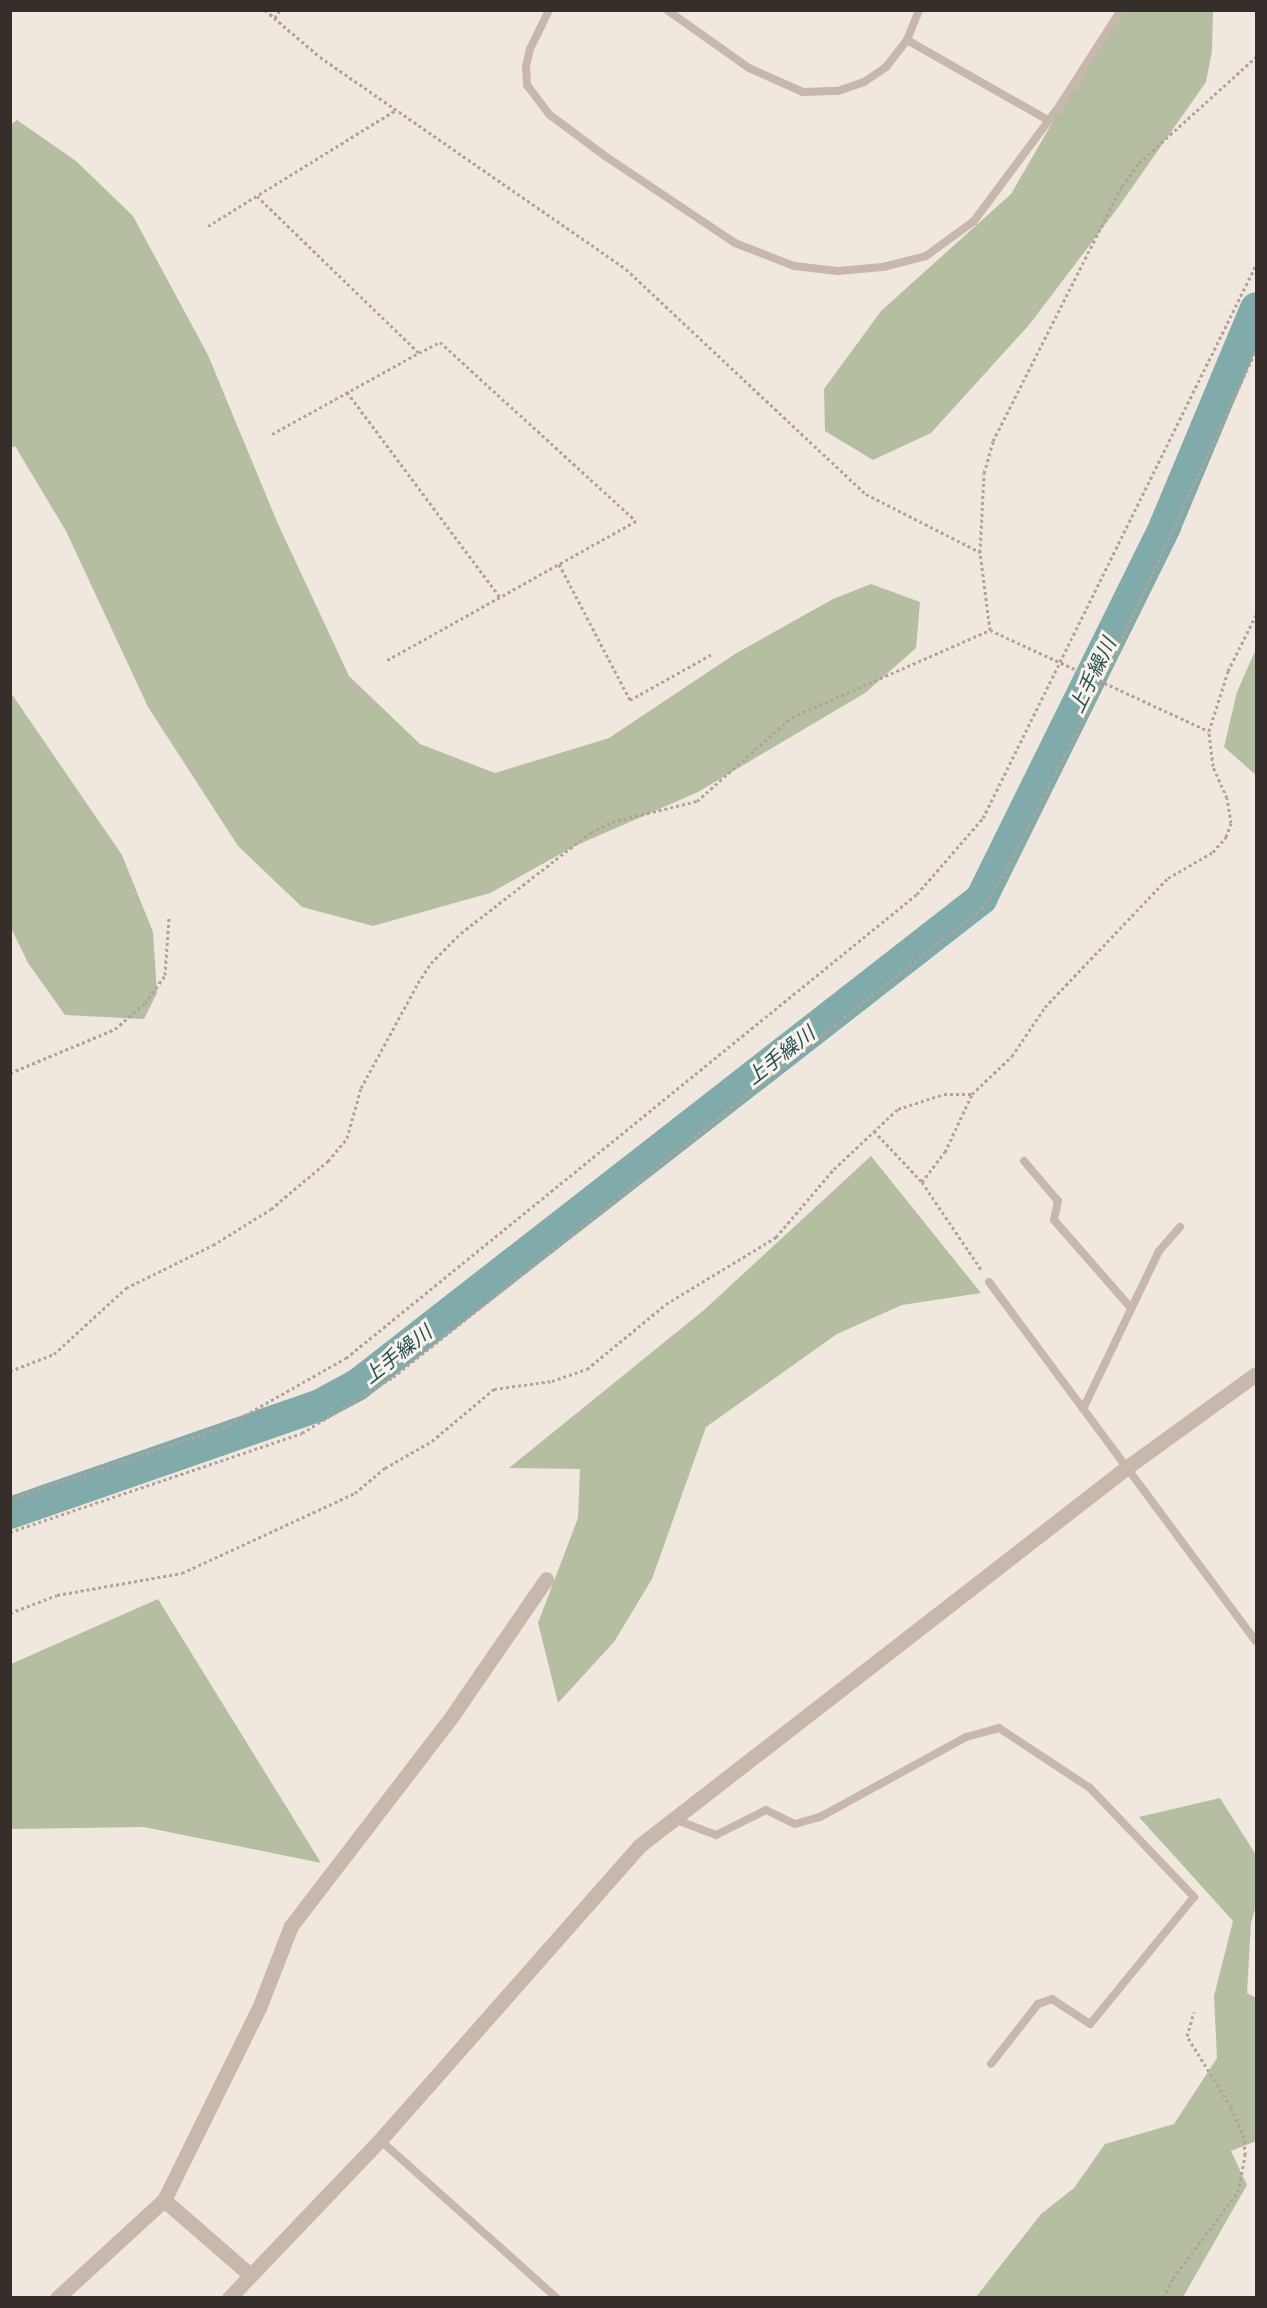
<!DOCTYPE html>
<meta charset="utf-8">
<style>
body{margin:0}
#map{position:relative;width:1267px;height:2308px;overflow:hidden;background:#f0e8df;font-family:Mulish,"Noto Sans JP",sans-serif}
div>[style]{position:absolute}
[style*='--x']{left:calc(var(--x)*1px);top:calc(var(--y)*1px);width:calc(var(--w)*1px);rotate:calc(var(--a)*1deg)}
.green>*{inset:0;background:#b5bea1}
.river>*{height:32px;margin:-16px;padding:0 16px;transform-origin:16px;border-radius:16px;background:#81aaaa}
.path>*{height:3px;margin-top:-1.5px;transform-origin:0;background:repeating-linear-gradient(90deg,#b3a297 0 3px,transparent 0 6px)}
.service>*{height:8px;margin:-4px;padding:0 4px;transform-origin:4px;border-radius:4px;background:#c7b7ac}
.minor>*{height:15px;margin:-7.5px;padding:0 7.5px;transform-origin:7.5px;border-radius:7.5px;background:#c7b7ac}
.tertiary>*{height:15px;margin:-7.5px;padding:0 7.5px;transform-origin:7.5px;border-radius:7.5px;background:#c7b7ac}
span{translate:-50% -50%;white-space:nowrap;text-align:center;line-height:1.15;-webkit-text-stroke:6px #f8f2eb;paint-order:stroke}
.water-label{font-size:20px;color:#245253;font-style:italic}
.frame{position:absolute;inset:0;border:12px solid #362e2a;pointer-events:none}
</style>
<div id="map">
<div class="green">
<i style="clip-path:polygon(1123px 11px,1213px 11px,1212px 51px,1206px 82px,1117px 209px,1029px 325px,931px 433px,873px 460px,825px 431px,824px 389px,881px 311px,1011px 194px,1114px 16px)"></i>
<i style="clip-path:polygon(17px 120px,76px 161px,133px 216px,208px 355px,278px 524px,349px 676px,420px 744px,495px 773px,609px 738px,735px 654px,833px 599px,871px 584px,920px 602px,916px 648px,865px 693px,698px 792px,575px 846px,490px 893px,373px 926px,302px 907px,238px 846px,148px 707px,66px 531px,15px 446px,11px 448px,10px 125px)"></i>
<i style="clip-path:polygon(1256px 649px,1256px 775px,1224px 747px,1237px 692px)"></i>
<i style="clip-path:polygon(11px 693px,122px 855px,153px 932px,157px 993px,144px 1019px,65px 1015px,28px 963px,11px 928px)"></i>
<i style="clip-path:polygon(871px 1156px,981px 1293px,902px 1305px,837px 1334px,706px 1427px,652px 1579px,614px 1642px,558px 1703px,538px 1623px,578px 1518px,580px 1469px,509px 1468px,704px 1310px)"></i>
<i style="clip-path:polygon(158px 1599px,321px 1863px,144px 1827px,11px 1829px,11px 1664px)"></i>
<i style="clip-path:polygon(1220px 1798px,1256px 1855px,1256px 1906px,1251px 1923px,1247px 1993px,1256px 1998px,1256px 2141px,1231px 2151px,1247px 2185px,1183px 2297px,976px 2297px,1041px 2214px,1074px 2188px,1105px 2144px,1174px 2124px,1217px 2058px,1214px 1996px,1233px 1921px,1139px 1817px)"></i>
</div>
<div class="river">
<i style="--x:10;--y:1513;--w:326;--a:-19.2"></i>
<i style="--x:318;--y:1406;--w:44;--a:-28.3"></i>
<i style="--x:357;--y:1385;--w:791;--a:-37.91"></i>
<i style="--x:981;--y:899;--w:416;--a:-63.7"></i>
<i style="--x:1165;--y:526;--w:236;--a:-67.3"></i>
</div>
<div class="path">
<i style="--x:265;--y:10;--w:72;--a:40.5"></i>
<i style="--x:320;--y:57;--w:372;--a:34.7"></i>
<i style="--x:626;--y:269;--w:329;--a:43.2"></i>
<i style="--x:866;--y:494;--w:128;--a:27"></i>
<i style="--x:275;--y:18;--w:9;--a:-58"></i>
<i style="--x:257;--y:196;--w:226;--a:44.1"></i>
<i style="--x:419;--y:353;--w:24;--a:-28"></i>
<i style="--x:440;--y:342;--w:265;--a:42.4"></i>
<i style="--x:636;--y:521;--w:287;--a:150.8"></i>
<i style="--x:208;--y:226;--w:221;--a:-31.7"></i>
<i style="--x:347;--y:392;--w:256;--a:53.3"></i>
<i style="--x:272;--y:434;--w:168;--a:-28.9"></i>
<i style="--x:559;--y:564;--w:153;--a:62.4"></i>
<i style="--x:630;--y:700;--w:94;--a:-29.3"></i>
<i style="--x:990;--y:630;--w:79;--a:-97.3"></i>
<i style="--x:980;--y:552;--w:79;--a:-87.1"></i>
<i style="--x:984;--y:473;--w:33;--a:-74"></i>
<i style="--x:993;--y:441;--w:286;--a:-63.2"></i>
<i style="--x:1122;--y:186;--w:29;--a:-54"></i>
<i style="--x:1139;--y:163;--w:158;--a:-42.2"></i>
<i style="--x:10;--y:1073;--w:114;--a:-22.7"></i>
<i style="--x:115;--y:1029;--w:40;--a:-41"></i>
<i style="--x:145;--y:1003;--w:34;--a:-54"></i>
<i style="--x:165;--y:975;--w:57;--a:-86"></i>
<i style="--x:874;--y:1131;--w:70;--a:46.7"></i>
<i style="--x:922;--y:1182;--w:107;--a:56"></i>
<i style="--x:922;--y:1182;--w:38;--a:-53"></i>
<i style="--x:945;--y:1152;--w:64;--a:-65"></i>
<i style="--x:972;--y:1094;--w:55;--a:-43.5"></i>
<i style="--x:1012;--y:1056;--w:59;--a:-56"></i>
<i style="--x:1045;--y:1007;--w:178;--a:-46.4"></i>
<i style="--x:1168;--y:878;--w:52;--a:-30"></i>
<i style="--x:1213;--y:852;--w:20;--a:-49"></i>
<i style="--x:1226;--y:837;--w:15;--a:-70"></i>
<i style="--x:1231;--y:823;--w:25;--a:-99"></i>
<i style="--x:1227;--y:798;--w:35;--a:-114"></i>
<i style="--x:1213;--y:766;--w:35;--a:-97"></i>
<i style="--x:1209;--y:731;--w:63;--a:-72.4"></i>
<i style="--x:1228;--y:671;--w:63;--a:-63.4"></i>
<i style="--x:10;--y:1371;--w:47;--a:-21.1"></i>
<i style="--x:54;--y:1354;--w:98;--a:-42.5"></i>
<i style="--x:126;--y:1288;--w:97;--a:-26.3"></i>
<i style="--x:213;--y:1245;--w:68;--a:-31.8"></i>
<i style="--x:271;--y:1209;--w:75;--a:-40.1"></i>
<i style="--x:328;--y:1161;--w:30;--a:-50"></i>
<i style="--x:347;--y:1138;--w:52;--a:-74.4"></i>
<i style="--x:361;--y:1088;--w:119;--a:-61.5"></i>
<i style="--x:418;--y:983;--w:24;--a:-57"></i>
<i style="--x:431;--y:963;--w:42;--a:-45"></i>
<i style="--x:461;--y:933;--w:165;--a:-37.8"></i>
<i style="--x:591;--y:832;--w:23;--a:-25"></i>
<i style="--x:612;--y:822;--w:88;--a:-13.9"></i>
<i style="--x:697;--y:801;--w:127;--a:-41.5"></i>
<i style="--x:792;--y:717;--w:216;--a:-23.7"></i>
<i style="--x:990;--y:630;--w:241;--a:24.8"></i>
<i style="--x:10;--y:1499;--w:226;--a:-18.6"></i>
<i style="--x:224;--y:1427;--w:140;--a:-29.5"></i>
<i style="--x:346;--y:1358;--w:736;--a:-39.1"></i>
<i style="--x:917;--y:894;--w:101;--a:-49"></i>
<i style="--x:983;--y:818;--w:617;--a:-63.73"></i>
<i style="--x:10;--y:1532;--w:308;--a:-18.7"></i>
<i style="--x:302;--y:1433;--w:107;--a:-31.6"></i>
<i style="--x:393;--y:1377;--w:753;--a:-38.53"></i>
<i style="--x:982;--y:908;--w:46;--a:-57.3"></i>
<i style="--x:1007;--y:869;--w:210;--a:-63.1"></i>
<i style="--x:1102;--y:682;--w:366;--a:-65.1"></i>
<i style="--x:10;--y:1613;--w:50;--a:-21"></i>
<i style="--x:57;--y:1595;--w:127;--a:-10"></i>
<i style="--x:182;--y:1573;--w:191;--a:-24.8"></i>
<i style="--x:355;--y:1493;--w:39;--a:-40"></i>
<i style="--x:385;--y:1468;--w:54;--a:-29.9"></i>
<i style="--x:432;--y:1441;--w:81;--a:-40"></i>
<i style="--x:494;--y:1389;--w:59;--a:-7.9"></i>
<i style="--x:552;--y:1381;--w:37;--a:-19"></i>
<i style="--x:587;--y:1369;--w:102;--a:-39.4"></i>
<i style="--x:666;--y:1304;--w:129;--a:-31.3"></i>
<i style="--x:776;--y:1237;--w:89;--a:-49.5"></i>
<i style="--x:834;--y:1169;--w:88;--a:-43.2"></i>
<i style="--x:898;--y:1109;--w:48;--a:-18.1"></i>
<i style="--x:944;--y:1094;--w:28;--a:0"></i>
<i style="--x:1164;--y:2298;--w:22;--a:-66"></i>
<i style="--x:1173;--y:2278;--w:108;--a:-52.9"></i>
<i style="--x:1238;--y:2192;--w:38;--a:-79"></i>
<i style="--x:1245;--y:2155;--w:17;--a:-93"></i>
<i style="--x:1244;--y:2138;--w:34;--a:-113"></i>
<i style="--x:1231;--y:2107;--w:84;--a:-121.8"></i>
<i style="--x:1187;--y:2036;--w:25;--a:-74"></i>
</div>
<div class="service">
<i style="--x:549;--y:10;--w:43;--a:116"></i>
<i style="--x:530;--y:49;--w:17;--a:103"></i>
<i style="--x:526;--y:66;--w:19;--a:87"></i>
<i style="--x:527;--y:85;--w:38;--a:53"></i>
<i style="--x:550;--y:115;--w:69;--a:36.7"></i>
<i style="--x:605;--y:156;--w:156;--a:33.8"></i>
<i style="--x:735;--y:243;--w:63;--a:21.3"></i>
<i style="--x:794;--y:266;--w:44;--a:6.5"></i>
<i style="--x:838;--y:271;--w:45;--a:-5.1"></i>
<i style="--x:883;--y:267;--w:44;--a:-14.3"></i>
<i style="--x:926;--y:256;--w:59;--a:-36.1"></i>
<i style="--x:974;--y:221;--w:144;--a:-53.4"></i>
<i style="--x:1060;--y:105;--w:113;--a:-57.3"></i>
<i style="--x:667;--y:10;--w:100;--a:35.3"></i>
<i style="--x:749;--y:68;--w:59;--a:24"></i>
<i style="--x:803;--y:92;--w:35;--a:-2"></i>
<i style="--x:838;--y:91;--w:28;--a:-19"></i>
<i style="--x:864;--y:82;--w:27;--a:-34"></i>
<i style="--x:886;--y:67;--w:34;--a:-52"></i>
<i style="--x:907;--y:40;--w:32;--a:-68"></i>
<i style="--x:907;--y:40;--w:162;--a:29.6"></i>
<i style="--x:1024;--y:1161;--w:52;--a:49.6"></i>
<i style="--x:1058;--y:1201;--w:19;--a:102"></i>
<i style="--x:1054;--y:1220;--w:117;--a:48.8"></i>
<i style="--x:989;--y:1282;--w:447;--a:53.4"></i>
<i style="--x:1083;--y:1409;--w:175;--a:-64.3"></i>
<i style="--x:1159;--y:1251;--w:32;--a:-49"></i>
<i style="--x:674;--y:1819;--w:45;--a:20.9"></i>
<i style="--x:716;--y:1835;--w:56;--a:-26.6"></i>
<i style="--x:766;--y:1810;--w:32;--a:26"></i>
<i style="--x:795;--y:1824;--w:26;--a:-16"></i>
<i style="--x:820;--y:1817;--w:166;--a:-28.7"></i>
<i style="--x:966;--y:1737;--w:34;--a:-15"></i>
<i style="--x:999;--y:1728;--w:109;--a:33.4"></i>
<i style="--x:1090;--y:1788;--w:151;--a:46.3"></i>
<i style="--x:1194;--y:1897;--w:164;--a:129.3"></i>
<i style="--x:1090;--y:2024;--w:45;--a:-146.7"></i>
<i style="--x:1052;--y:1999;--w:15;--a:160"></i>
<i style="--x:1038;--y:2004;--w:76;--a:128.1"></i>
<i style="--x:380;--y:2140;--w:237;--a:41.8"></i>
</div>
<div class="minor">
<i style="--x:164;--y:2200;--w:113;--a:41"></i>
<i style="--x:57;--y:2298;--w:145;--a:-42.5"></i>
<i style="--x:164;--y:2200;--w:214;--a:-63.7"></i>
<i style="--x:259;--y:2008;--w:88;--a:-68.7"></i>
<i style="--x:291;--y:1926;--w:265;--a:-52.5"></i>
<i style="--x:452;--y:1716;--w:166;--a:-55.5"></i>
</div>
<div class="tertiary">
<i style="--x:229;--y:2298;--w:219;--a:-46.3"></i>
<i style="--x:380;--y:2140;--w:392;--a:-48.6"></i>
<i style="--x:639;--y:1846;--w:616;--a:-37.82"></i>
<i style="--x:1126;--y:1468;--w:160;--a:-35.9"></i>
</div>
<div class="water-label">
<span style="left:1092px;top:675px;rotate:-64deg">上手繰川</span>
<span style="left:780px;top:1055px;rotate:-38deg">上手繰川</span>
<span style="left:397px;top:1354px;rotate:-38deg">上手繰川</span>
</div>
<div class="frame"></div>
</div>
